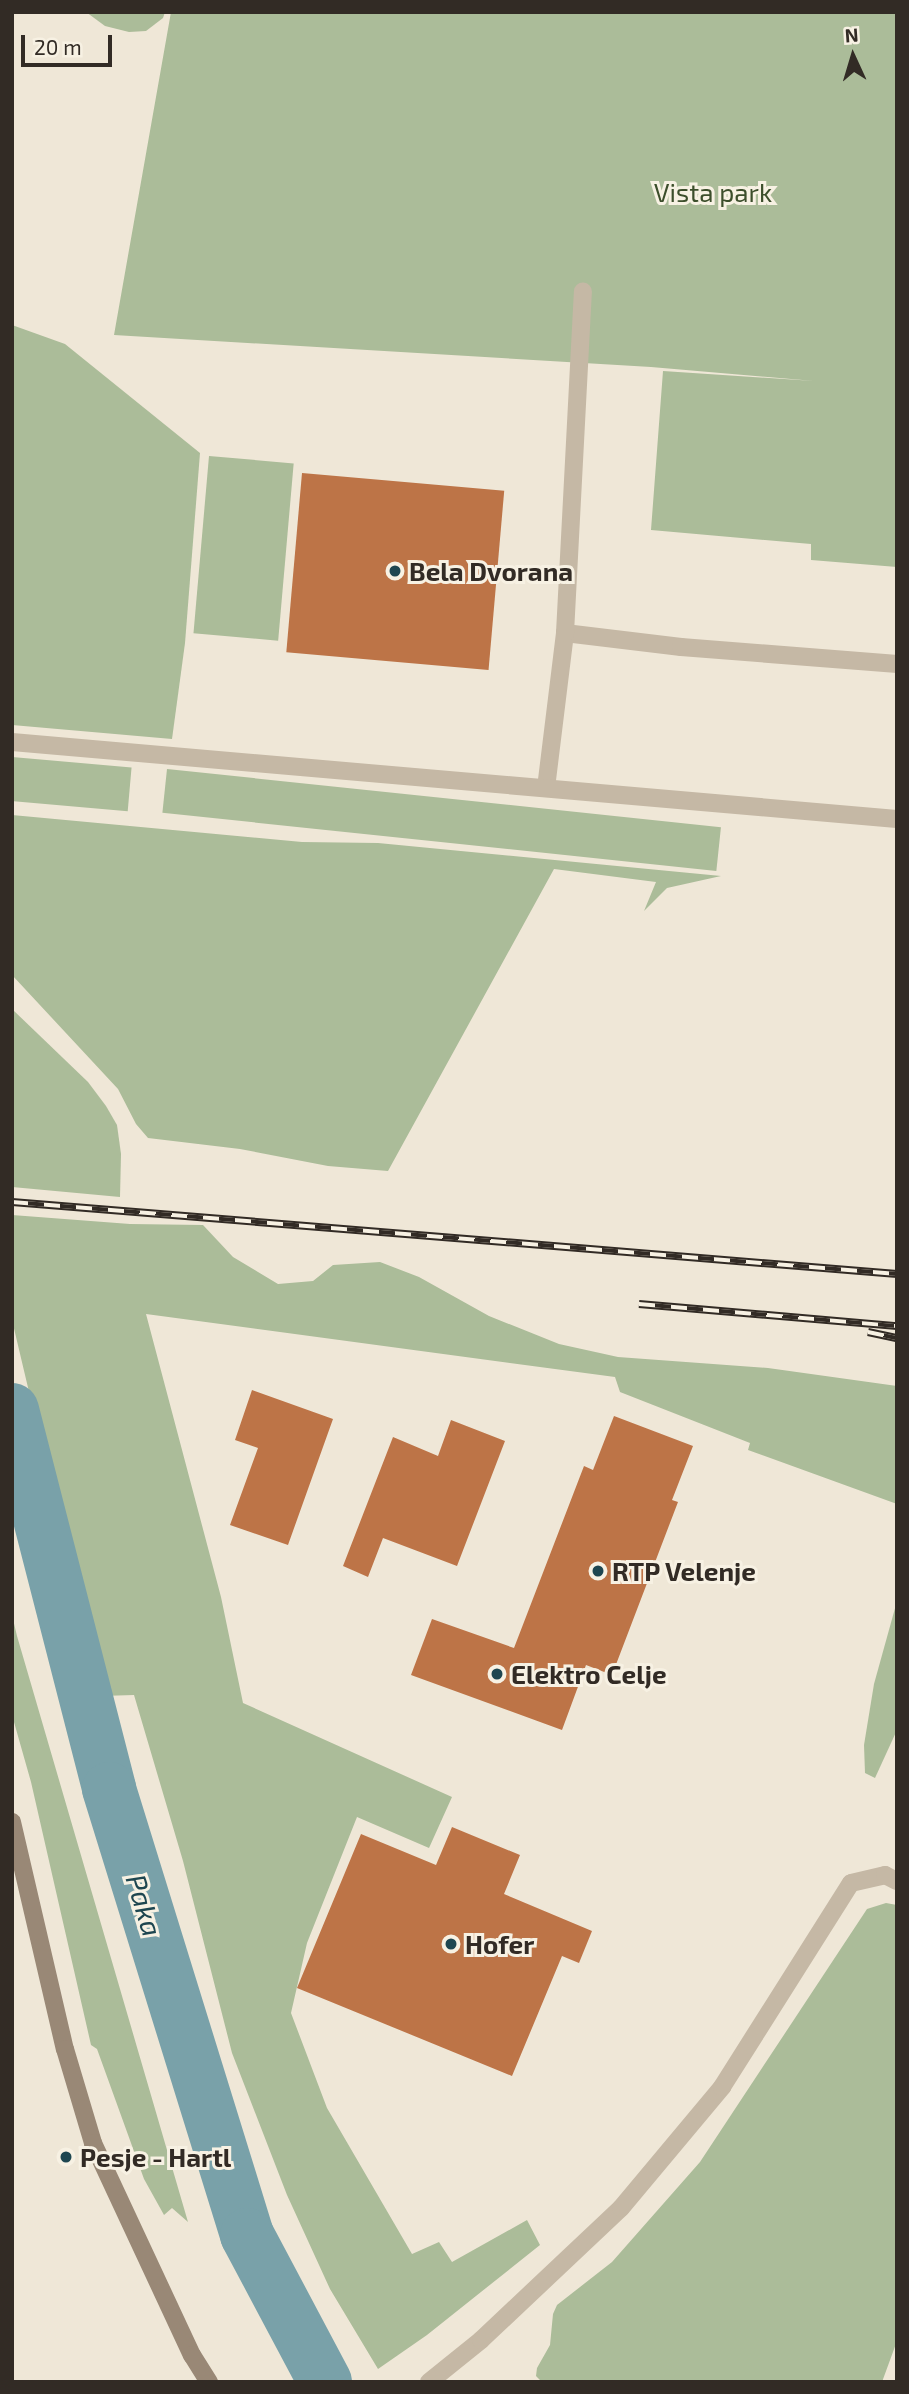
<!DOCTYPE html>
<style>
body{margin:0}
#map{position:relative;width:909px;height:2394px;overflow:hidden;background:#efe7d7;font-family:"Exo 2",sans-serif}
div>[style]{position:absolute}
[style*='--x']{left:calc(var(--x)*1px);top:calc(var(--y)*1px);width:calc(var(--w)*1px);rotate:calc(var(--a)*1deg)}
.green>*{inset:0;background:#abbc99;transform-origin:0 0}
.river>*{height:54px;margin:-27px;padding:0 27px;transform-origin:27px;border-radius:27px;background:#79a1a9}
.building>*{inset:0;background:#bd7447;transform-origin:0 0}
.minor>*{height:18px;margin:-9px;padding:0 9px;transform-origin:9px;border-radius:9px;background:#c5b8a5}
.tertiary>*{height:18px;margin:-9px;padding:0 9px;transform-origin:9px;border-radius:9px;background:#c5b8a5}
.secondary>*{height:18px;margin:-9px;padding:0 9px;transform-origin:9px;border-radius:9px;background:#998876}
.rail>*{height:8px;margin-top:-4px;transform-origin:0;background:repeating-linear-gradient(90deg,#f7f1e3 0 16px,#322b25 0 32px);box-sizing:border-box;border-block:2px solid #322b25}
.dots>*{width:19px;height:19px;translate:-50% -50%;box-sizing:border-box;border:4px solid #f7f1e3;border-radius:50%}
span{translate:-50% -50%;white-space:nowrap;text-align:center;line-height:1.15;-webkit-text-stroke:6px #f7f1e3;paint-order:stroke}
.park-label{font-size:26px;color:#3c4e2b}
.poi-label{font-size:26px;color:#322b25;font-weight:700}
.left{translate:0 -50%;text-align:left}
.water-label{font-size:28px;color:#1e4650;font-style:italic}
.frame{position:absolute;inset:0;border:14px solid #322b25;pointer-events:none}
.north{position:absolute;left:818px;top:21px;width:70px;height:70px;-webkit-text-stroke:5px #f7f1e3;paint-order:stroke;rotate:356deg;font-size:19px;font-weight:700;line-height:28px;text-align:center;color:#322b25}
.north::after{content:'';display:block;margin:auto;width:24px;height:32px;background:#322b25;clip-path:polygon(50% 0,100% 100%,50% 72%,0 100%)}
.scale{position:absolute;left:21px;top:35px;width:91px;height:32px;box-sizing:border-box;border:4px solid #322b25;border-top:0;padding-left:9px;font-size:21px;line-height:24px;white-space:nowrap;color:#322b25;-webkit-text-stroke:5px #f7f1e3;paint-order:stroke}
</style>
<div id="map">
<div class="green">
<i style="clip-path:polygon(86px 12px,165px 12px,163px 18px,146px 31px,129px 32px,105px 26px)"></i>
<i style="clip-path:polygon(171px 12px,897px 12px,897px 567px,811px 560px,811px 544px,651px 530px,663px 371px,814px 381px,651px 367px,114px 335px)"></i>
<i style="clip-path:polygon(12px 325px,65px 344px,200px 453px,185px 643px,172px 739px,12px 725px)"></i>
<i style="left:209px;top:456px;width:85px;height:178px;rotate:5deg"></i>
<i style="left:12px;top:757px;width:120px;height:44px;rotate:5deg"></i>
<i style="left:167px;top:769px;width:557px;height:44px;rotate:6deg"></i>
<i style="clip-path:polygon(12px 815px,302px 842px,378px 843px,721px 876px,667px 888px,644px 911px,656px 882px,554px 869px,388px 1171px,328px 1166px,240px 1149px,148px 1138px,136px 1124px,118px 1089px,12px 975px)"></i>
<i style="clip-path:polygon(12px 1009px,88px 1082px,106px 1106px,117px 1125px,121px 1154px,120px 1197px,12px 1187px)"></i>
<i style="clip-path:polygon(12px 1215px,130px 1224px,203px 1225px,233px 1257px,278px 1284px,313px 1281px,333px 1265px,380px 1262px,419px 1277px,489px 1316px,559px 1344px,618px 1357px,768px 1368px,897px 1386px,897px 1504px,748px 1450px,750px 1443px,620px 1392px,615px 1377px,146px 1314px,221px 1597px,243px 1703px,452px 1797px,429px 1848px,357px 1817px,307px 1943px,291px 2013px,327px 2108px,412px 2254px,439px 2242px,452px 2262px,527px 2220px,540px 2245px,427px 2335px,378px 2369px,330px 2289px,287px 2195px,232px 2053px,183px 1861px,134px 1695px,101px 1696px,12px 1320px)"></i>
<i style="clip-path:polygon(897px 1601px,897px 1730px,875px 1778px,865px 1773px,864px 1745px,874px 1684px)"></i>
<i style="clip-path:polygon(12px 1615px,17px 1636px,188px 2222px,172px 2208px,164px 2215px,144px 2179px,97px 2049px,91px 2045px,31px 1782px,12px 1715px)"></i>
<i style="clip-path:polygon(886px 1903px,897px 1905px,897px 2341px,882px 2382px,542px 2382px,536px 2376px,537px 2368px,550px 2345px,553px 2314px,557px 2305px,612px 2262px,700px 2162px,867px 1909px)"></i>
</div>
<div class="river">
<i style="--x:12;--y:1410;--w:391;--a:75.6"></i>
<i style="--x:109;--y:1789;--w:467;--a:72.8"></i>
<i style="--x:247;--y:2235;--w:166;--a:62"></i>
</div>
<div class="building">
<i style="left:302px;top:473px;width:203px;height:180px;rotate:5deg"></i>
<i style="clip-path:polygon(252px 1390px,333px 1419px,288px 1545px,230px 1525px,258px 1448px,235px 1440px)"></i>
<i style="clip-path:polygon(614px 1416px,693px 1446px,672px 1500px,678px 1502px,612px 1675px,586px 1665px,562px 1730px,411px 1675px,432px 1619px,514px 1648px,584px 1466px,593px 1470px)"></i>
<i style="clip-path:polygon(451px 1420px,505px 1441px,457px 1566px,383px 1538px,368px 1577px,343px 1566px,393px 1437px,438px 1456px)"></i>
<i style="clip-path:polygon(452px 1827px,520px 1855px,504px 1894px,592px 1931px,579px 1963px,562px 1956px,512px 2076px,297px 1988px,361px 1834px,436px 1865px)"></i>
</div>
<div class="minor">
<i style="--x:565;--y:633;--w:117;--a:6.9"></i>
<i style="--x:681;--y:647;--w:217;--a:4.5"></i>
<i style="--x:546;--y:788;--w:156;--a:-83"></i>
<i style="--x:565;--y:633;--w:342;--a:-87"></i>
<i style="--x:429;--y:2382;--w:67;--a:-38.9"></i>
<i style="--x:481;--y:2340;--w:192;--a:-43.3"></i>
<i style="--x:621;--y:2208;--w:158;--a:-50.1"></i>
<i style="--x:722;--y:2087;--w:241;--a:-57.7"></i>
<i style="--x:851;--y:1883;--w:35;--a:-13"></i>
<i style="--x:885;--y:1875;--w:13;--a:27"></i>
</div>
<div class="tertiary">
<i style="--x:12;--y:742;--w:888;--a:4.97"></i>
</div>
<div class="secondary">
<i style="--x:12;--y:1822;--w:233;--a:76.9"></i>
<i style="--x:65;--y:2049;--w:98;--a:73.4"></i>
<i style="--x:93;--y:2143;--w:234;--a:65"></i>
<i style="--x:192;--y:2355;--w:32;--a:58"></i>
</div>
<div class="rail">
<i style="--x:12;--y:1202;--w:888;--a:4.65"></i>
<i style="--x:639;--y:1304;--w:259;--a:4.9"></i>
<i style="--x:868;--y:1332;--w:30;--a:12"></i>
</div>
<div class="dots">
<i style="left:395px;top:571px;background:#1e4650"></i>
<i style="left:598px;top:1571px;background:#1e4650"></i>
<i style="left:497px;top:1674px;background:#1e4650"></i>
<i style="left:451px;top:1944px;background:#1e4650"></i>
<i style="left:66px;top:2157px;background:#1e4650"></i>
</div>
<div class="park-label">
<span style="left:713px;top:192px">Vista park</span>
</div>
<div class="poi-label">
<span class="left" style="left:409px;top:571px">Bela Dvorana</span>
<span class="left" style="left:612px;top:1571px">RTP Velenje</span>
<span class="left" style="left:511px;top:1674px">Elektro Celje</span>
<span class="left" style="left:465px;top:1944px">Hofer</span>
<span class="left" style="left:80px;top:2157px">Pesje - Hartl</span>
</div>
<div class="water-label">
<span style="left:145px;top:1905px;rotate:73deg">Paka</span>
</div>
<div class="frame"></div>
<div class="north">N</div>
<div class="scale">20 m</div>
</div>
